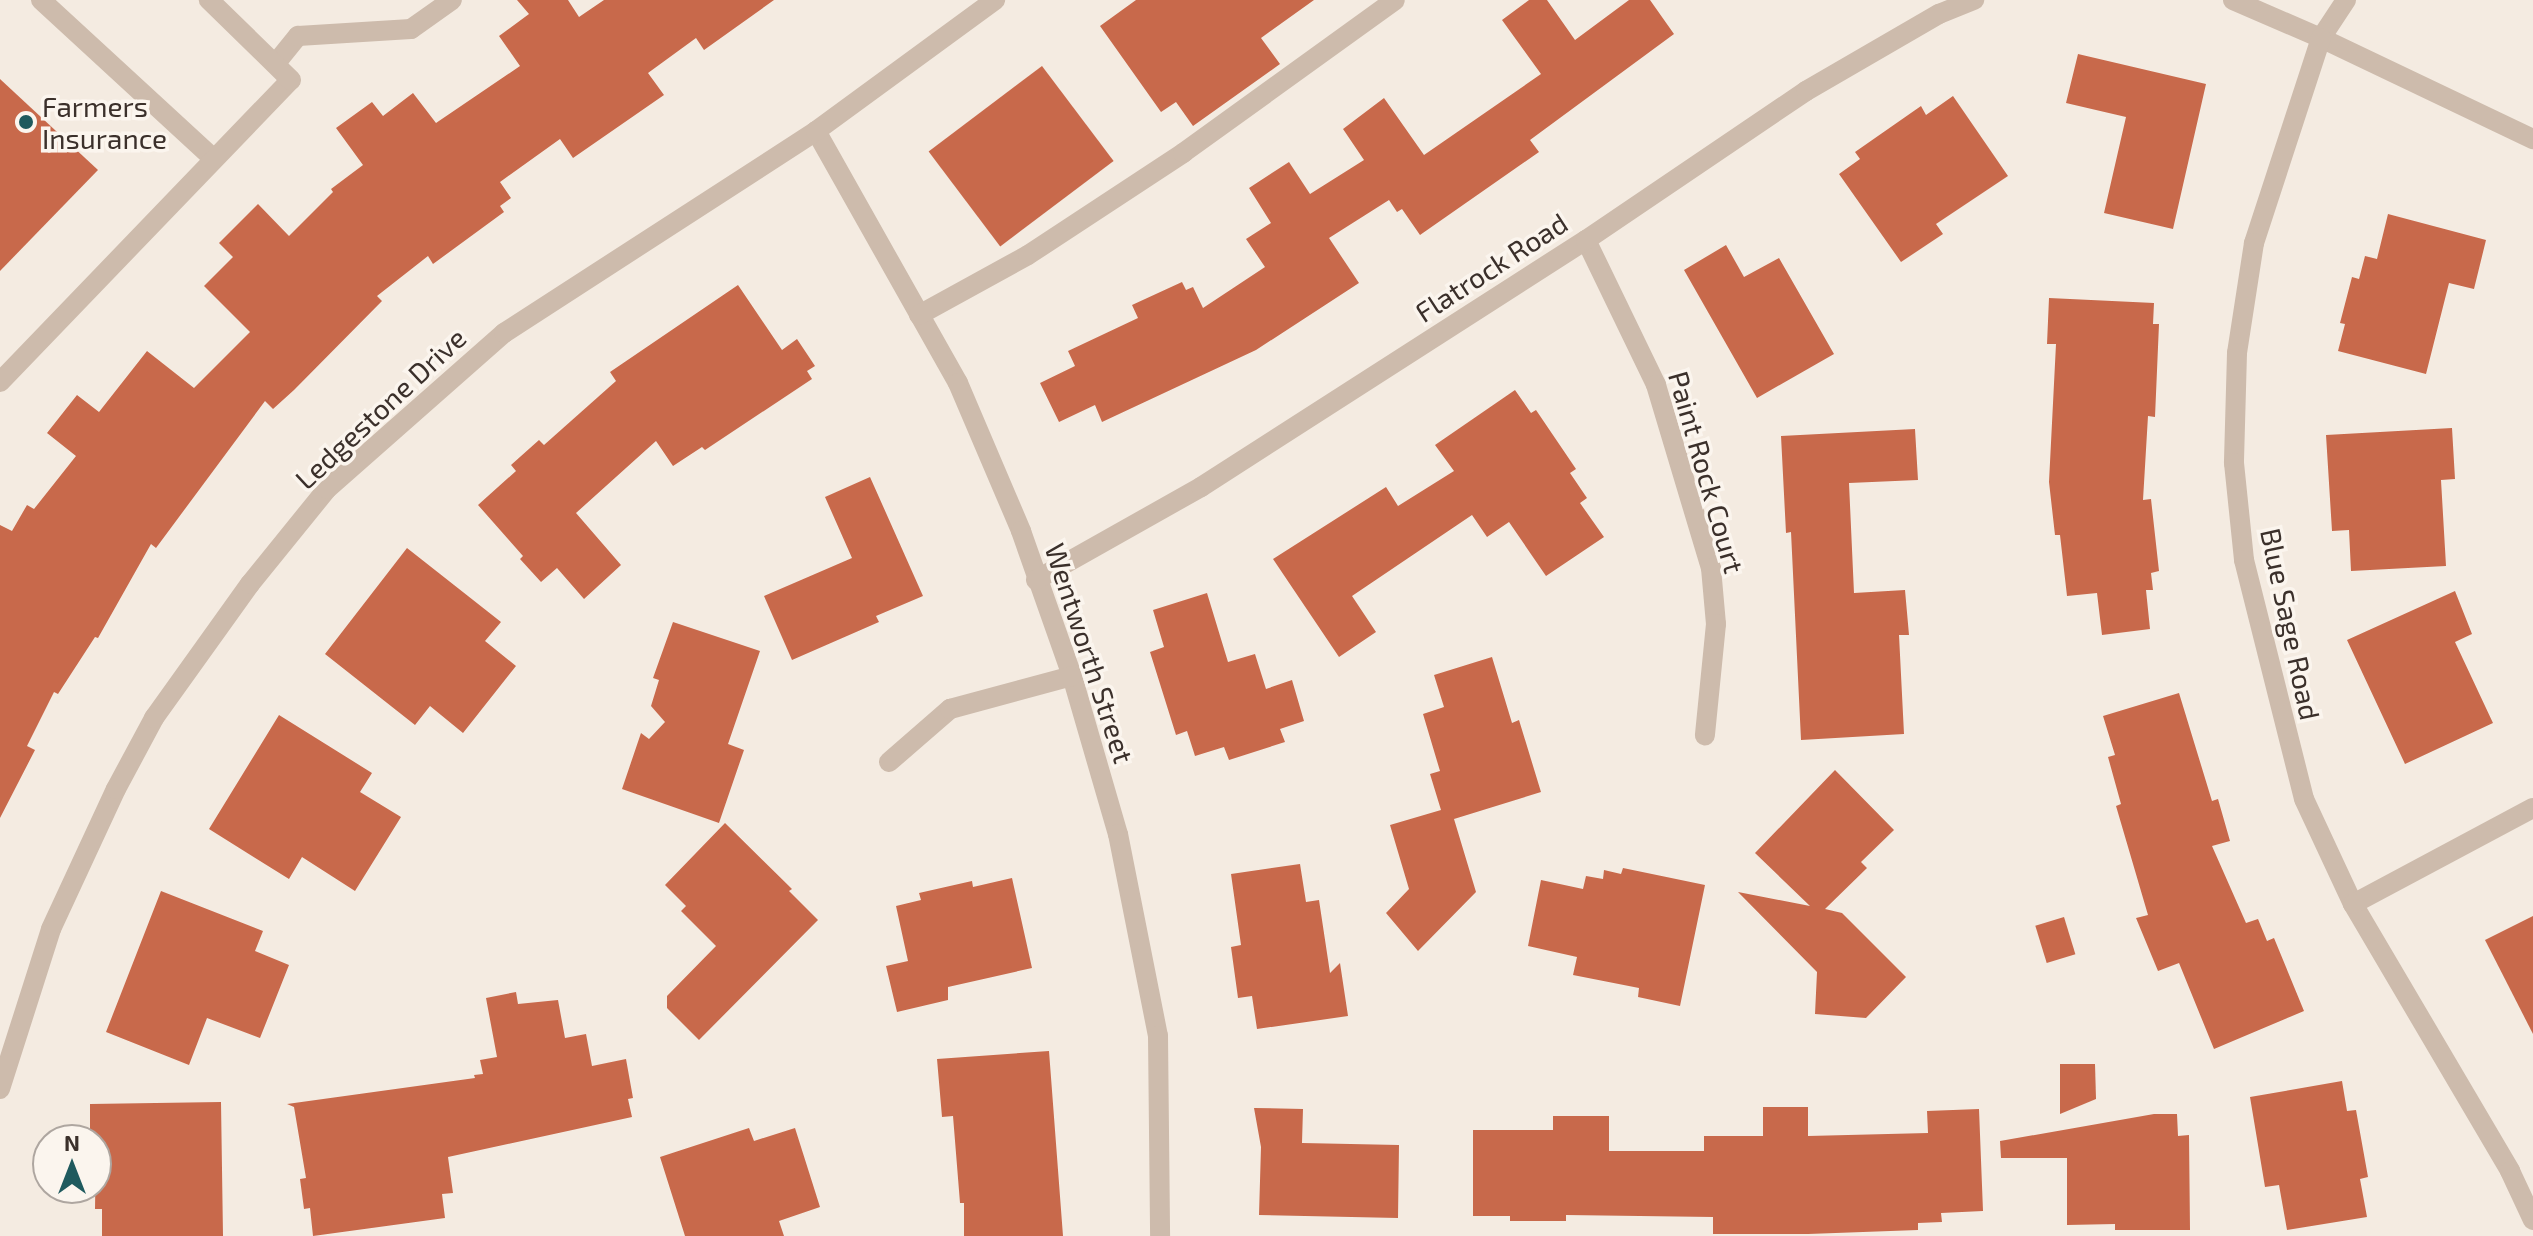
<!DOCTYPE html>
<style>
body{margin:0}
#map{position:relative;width:2533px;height:1236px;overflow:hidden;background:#f4ebe1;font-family:"Exo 2",sans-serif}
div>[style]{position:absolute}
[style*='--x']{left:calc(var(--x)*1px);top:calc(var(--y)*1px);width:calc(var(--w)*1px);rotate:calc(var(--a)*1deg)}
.building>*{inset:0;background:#c8694b;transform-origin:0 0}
.minor>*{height:20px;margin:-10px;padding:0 10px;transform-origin:10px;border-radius:10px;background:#cdbbac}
.dots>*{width:22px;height:22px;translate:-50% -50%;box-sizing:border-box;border:4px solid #fbf5ee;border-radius:50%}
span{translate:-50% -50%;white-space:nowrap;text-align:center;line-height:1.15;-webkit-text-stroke:7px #fbf5ee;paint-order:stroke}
.poi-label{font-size:28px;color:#3b302b}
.left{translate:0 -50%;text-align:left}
.street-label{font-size:28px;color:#3b302b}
.north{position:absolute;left:32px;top:1124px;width:80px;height:80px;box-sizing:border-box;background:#fbf5ee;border:2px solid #aea6a0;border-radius:50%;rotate:0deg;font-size:22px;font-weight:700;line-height:32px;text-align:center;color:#3b302b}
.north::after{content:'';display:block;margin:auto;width:28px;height:36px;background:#1f5a5e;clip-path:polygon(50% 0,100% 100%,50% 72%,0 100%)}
</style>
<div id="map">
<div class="building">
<i style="clip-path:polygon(517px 0,568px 0,579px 17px,604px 0,774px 0,704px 50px,696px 38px,648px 73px,664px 95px,573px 158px,560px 139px,500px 182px,511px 198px,500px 206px,504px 212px,433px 264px,428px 256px,377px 296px,382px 301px,294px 390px,273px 409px,265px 401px,156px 548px,151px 544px,98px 638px,95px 637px,58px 694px,54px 692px,27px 746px,35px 750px,0 818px,0 525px,12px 531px,27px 505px,34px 509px,76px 456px,47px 433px,77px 395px,99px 412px,147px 351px,194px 388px,250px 332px,204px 286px,233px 257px,219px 243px,258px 204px,289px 236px,333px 192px,331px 189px,363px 165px,336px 128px,372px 102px,383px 116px,413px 93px,436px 123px,520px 66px,499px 36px,529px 14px)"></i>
<i style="clip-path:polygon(1136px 0,1314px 0,1261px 38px,1280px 64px,1193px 126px,1176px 102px,1161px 112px,1100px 26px)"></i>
<i style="clip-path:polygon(1529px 0,1547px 0,1575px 40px,1629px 0,1650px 0,1674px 34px,1530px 140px,1539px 152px,1420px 235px,1402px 209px,1397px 212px,1389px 200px,1329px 238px,1359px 283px,1256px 350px,1102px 422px,1095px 405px,1059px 422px,1040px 383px,1075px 366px,1068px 351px,1138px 318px,1132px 305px,1182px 282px,1186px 290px,1193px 287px,1203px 308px,1265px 267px,1246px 239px,1271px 223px,1249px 188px,1289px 162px,1310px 194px,1364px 160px,1343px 129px,1384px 98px,1424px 155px,1541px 74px,1502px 20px)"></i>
<i style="clip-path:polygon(2078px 54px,2206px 84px,2173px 229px,2104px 213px,2126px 117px,2066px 103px)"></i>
<i style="left:1042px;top:66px;width:119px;height:142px;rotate:53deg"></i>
<i style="clip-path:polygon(0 79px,98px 170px,0 271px)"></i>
<i style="clip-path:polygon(1953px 96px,2008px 176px,1936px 224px,1943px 234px,1901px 262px,1839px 174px,1860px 159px,1855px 152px,1921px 106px,1926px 115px)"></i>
<i style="clip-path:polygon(2388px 214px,2486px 240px,2474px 289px,2449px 283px,2426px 374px,2338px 351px,2345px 324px,2340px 323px,2352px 277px,2359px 279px,2365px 256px,2377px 259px)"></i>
<i style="clip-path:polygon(1726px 245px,1744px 277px,1779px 258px,1834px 354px,1757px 398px,1684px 270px)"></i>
<i style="clip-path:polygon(738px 285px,782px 350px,797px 339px,815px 366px,807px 371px,812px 379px,705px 450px,702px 447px,673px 466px,656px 441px,576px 513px,621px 565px,584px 599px,557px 568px,541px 582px,520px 559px,523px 556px,478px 505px,516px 471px,511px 465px,539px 440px,544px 445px,616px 381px,610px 372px)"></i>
<i style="clip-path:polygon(2049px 298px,2154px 303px,2153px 324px,2159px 324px,2155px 417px,2148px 416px,2143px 500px,2151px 499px,2159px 571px,2151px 573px,2153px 590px,2146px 590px,2150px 629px,2102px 635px,2097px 593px,2067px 596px,2060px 535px,2055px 535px,2049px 482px,2056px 344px,2047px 344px)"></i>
<i style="clip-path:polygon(1515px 390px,1531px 413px,1536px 410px,1576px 469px,1570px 473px,1587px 498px,1580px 503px,1604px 537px,1546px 576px,1509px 522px,1487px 537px,1472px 515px,1352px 596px,1376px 632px,1339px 657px,1273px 559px,1386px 487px,1398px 506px,1454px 471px,1435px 445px)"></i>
<i style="clip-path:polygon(2452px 428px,2455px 479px,2441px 480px,2446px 566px,2351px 571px,2349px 530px,2332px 531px,2326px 435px)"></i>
<i style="clip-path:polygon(1915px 429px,1918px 480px,1849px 483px,1854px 593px,1905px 590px,1909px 635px,1899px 635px,1904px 734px,1801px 740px,1791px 532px,1786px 533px,1781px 436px)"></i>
<i style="clip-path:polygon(870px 477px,923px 596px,876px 616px,879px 622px,792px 660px,764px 596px,852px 558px,825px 497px)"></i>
<i style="clip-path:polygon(407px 548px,501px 622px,485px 641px,516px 666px,463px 733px,430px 706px,415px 725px,325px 654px)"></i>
<i style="clip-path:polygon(2455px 591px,2472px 634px,2455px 642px,2493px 723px,2405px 764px,2347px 640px)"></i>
<i style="clip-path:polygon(1207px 593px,1228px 662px,1255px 654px,1266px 689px,1292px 680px,1304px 721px,1280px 729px,1285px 742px,1229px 760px,1224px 747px,1195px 756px,1187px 731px,1176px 735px,1150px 652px,1164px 647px,1153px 610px)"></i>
<i style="clip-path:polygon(673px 622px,760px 651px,728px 744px,744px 750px,719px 823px,622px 789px,641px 733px,649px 739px,665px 722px,651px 706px,659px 680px,653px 678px)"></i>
<i style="clip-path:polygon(1492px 657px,1512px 723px,1519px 720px,1541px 792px,1454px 819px,1476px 892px,1418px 951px,1386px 913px,1409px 889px,1390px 825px,1441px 810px,1430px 774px,1440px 771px,1423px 714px,1444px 707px,1434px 675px)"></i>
<i style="clip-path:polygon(2179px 693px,2212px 801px,2218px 799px,2230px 841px,2212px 846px,2246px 923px,2258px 919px,2267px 941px,2274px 938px,2304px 1011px,2214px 1049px,2179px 963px,2158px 971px,2136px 918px,2148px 915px,2116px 806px,2121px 804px,2108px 757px,2115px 755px,2103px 716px)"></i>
<i style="clip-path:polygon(279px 715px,372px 773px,360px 792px,401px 817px,355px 891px,302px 857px,289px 879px,209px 829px)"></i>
<i style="clip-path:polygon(1835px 770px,1894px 830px,1861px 862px,1867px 868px,1825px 909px,1842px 913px,1906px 977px,1866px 1018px,1815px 1014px,1817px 972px,1738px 892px,1810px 906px,1755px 853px)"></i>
<i style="clip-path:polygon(725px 823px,792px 889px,789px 891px,818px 920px,699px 1040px,667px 1008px,667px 996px,716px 946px,681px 911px,686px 906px,665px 885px)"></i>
<i style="clip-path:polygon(1300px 864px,1306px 902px,1319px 900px,1330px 973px,1340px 963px,1348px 1016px,1257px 1029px,1252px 996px,1238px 998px,1231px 947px,1241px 945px,1231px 874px)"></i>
<i style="clip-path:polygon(1623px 868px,1705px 885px,1680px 1006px,1638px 997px,1639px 988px,1573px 975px,1577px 957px,1528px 946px,1541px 880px,1583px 889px,1586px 876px,1603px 879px,1604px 870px,1621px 874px)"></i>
<i style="clip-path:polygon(1012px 878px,1032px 968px,948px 987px,948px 1000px,897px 1012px,886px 966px,908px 961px,896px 906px,921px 900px,919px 893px,972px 881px,973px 887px)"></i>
<i style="clip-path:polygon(161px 891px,263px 931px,255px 951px,289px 965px,260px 1038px,207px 1018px,189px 1065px,106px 1032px)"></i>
<i style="clip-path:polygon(2533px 916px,2533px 1034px,2485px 940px)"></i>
<i style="left:2064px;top:917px;width:39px;height:30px;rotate:73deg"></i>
<i style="clip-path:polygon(516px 992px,518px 1004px,558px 1000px,565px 1038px,586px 1034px,592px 1066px,626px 1059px,633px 1098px,628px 1099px,632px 1117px,448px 1157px,453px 1193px,442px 1194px,445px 1218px,313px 1236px,310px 1208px,304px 1209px,300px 1179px,306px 1178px,294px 1107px,287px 1104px,475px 1078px,474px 1075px,483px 1074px,480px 1060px,497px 1057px,486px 998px)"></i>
<i style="clip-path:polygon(1049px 1051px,1063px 1236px,964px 1236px,964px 1203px,960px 1203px,953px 1116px,942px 1117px,937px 1059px)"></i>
<i style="clip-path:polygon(2060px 1064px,2095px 1064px,2096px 1099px,2060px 1114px)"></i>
<i style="clip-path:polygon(2342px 1081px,2347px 1111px,2356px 1110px,2368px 1177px,2360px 1179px,2367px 1217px,2287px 1230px,2279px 1185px,2265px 1187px,2250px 1097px)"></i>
<i style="clip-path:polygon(221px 1102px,223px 1236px,102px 1236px,102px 1209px,95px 1209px,96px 1140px,90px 1134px,90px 1104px)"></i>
<i style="clip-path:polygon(1763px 1107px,1808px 1107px,1808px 1136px,1928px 1133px,1927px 1111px,1979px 1109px,1983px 1211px,1941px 1213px,1942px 1222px,1918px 1223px,1918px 1230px,1808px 1234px,1713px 1234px,1713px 1217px,1566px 1215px,1566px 1221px,1510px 1221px,1510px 1216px,1473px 1216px,1473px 1130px,1553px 1130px,1553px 1116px,1609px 1116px,1609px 1151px,1704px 1151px,1704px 1136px,1763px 1136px)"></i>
<i style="clip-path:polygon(1254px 1108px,1303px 1109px,1302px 1143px,1399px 1145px,1398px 1218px,1259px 1215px,1261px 1147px)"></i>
<i style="clip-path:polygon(2154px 1114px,2177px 1114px,2178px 1136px,2189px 1135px,2190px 1230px,2115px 1230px,2115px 1224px,2067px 1225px,2067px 1158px,2001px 1158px,2000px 1141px)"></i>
<i style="clip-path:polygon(749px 1128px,754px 1141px,795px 1128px,820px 1207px,779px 1221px,784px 1236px,685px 1236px,660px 1157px)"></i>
</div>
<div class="minor">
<i style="--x:41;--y:0;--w:235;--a:42.6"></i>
<i style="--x:2233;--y:0;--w:96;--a:23.4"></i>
<i style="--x:2321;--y:38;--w:235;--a:25.5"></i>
<i style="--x:2346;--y:0;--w:45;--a:123.3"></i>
<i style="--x:2321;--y:38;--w:216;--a:108.1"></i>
<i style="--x:2254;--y:243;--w:111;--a:98.8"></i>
<i style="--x:2237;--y:353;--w:110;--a:91.6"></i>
<i style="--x:2234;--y:463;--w:98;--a:84.1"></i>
<i style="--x:2244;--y:560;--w:246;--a:75.9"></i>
<i style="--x:2304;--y:799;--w:116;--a:65"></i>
<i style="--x:2353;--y:904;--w:310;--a:59.5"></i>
<i style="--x:2510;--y:1171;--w:54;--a:64.9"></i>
<i style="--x:276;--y:63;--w:35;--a:-51"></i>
<i style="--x:298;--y:36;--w:113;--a:-3.5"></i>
<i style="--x:411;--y:29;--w:50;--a:-35.3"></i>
<i style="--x:816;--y:131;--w:289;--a:60.6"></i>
<i style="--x:958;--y:383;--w:161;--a:66.9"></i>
<i style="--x:1021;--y:531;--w:154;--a:70.6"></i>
<i style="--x:1072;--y:676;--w:165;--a:73.8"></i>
<i style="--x:1118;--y:834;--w:206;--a:78.8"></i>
<i style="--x:1158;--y:1036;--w:200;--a:89.4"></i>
<i style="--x:1586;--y:240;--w:161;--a:64.2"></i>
<i style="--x:1656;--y:385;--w:191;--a:73.3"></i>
<i style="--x:1711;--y:568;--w:56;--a:84.9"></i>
<i style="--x:1716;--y:624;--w:112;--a:95.7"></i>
<i style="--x:919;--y:315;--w:124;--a:-28.8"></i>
<i style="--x:1028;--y:255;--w:186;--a:-33.3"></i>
<i style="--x:1183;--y:153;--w:261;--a:-35.8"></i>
<i style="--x:0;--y:382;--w:419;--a:-46.1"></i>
<i style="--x:291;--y:80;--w:115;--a:-135.7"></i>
<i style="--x:1036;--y:580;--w:189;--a:-29.4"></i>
<i style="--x:1201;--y:487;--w:457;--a:-32.7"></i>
<i style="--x:1586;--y:240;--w:266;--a:-34.1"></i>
<i style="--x:1806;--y:91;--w:154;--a:-30.1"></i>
<i style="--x:1939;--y:14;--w:38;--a:-22"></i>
<i style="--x:889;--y:762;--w:81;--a:-41"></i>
<i style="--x:950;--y:709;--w:126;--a:-15.1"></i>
<i style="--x:2353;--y:904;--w:204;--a:-28.1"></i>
<i style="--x:0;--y:1089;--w:168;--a:-72.3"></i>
<i style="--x:51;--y:929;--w:154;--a:-65.1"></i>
<i style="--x:116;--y:789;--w:81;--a:-61.8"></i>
<i style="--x:154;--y:718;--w:165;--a:-54.4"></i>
<i style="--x:250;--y:584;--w:122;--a:-51"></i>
<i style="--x:327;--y:489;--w:236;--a:-41.4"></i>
<i style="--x:504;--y:333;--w:372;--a:-32.9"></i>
<i style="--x:816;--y:131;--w:222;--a:-36.2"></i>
</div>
<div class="dots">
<i style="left:26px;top:122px;background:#1f5a5e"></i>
</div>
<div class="poi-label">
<span class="left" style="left:42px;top:122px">Farmers<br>Insurance</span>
</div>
<div class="street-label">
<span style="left:1491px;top:267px;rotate:-33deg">Flatrock Road</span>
<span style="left:380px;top:408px;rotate:-43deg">Ledgestone Drive</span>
<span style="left:1707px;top:472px;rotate:74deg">Paint Rock Court</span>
<span style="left:2291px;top:624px;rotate:78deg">Blue Sage Road</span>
<span style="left:1090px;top:653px;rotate:72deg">Wentworth Street</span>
</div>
<div class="north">N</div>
</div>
